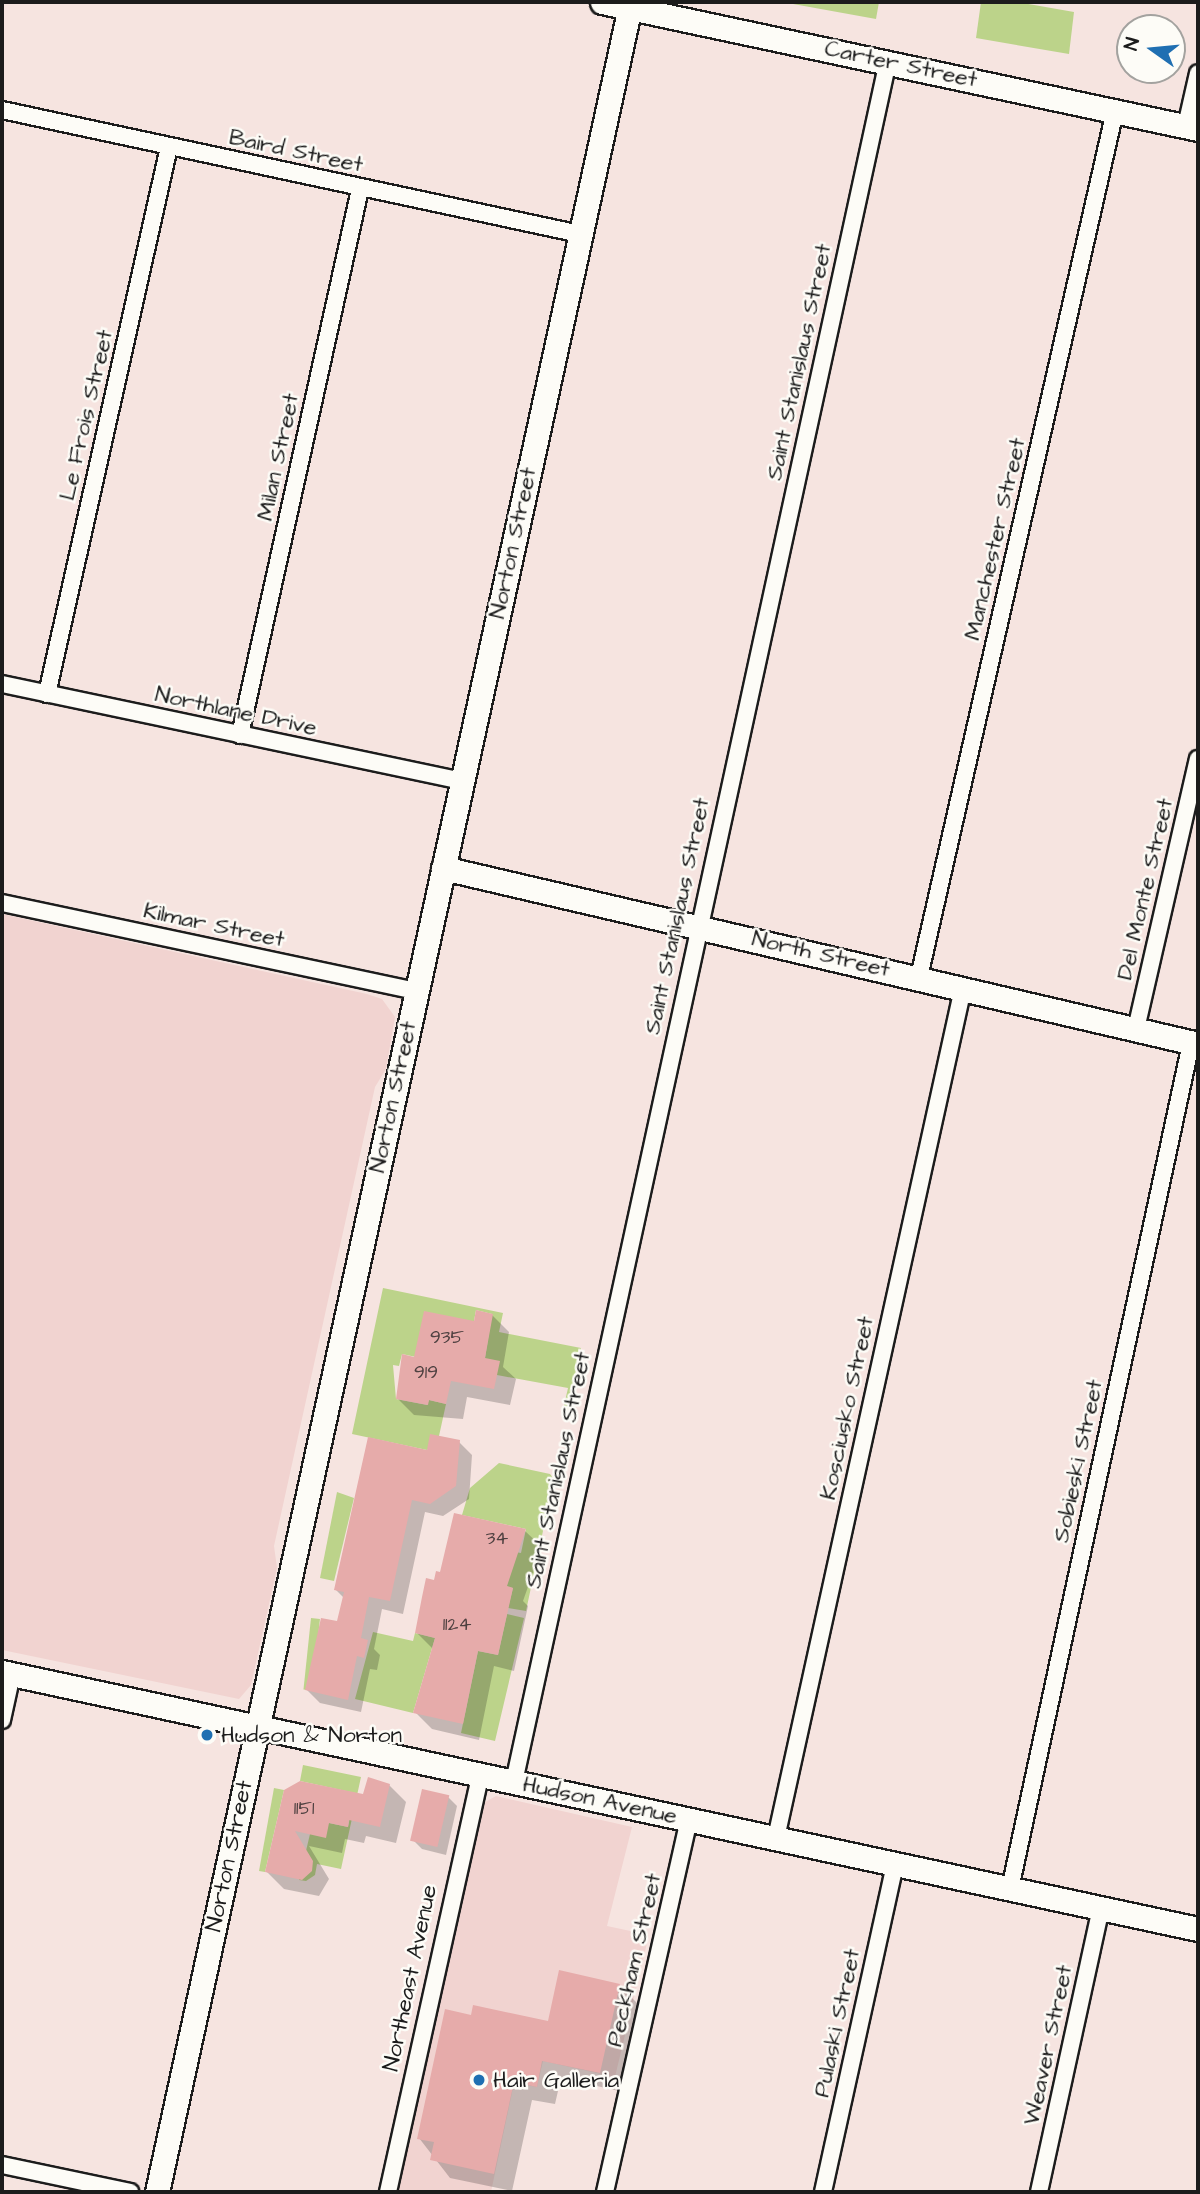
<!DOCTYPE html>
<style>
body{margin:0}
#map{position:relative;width:1200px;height:2194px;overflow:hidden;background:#f6e4e0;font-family:"Architects Daughter",sans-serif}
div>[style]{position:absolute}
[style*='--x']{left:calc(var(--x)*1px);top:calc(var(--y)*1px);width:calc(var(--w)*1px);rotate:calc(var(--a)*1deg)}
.built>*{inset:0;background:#f1d3d0}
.green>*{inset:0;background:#bcd38a;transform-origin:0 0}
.shadow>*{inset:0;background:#0003}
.building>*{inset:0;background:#e6abaa;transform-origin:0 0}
.roads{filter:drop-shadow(2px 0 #1c1c1c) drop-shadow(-2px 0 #1c1c1c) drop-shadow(0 2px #1c1c1c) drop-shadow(0 -2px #1c1c1c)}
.street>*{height:16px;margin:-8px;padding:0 8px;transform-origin:8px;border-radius:8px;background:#fdfcf7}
.secondary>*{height:23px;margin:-11.5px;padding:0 11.5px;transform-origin:11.5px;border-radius:11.5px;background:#fdfcf7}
.dots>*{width:19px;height:19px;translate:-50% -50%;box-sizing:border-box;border:4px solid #fdfcf7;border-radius:50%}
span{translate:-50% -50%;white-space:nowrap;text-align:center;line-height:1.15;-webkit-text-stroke:5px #fdfcf7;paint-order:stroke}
.number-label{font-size:19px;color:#4e4040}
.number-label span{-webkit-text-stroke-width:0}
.street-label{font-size:23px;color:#1c1c1c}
.poi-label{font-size:23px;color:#1c1c1c}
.left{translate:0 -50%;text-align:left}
.frame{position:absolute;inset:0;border:4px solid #1c1c1c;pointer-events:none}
.north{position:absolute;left:1116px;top:14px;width:70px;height:70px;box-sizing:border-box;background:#fdfcf7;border:2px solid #a3a29f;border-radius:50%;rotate:285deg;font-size:19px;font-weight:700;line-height:28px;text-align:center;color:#1c1c1c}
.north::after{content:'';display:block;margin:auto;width:24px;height:32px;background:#1f6fb2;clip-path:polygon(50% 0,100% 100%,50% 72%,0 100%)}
</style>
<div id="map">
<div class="built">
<i style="clip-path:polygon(2px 914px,367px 994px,382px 999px,395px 1017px,386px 1069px,375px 1087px,274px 1546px,277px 1568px,251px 1685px,239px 1699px,2px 1650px)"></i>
<i style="clip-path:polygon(496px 1796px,632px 1827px,607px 1926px,649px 1935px,615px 2077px,543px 2061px,537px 2087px,514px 2083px,491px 2192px,394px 2192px,480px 1805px)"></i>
</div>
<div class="green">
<i style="clip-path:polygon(782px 2px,879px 2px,876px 19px)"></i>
<i style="clip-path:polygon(981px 2px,1017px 2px,1074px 12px,1069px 54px,976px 38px)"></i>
<i style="clip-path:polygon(383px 1288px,503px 1313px,499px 1332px,581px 1348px,567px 1411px,563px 1410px,568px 1388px,497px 1375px,485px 1358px,492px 1314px,476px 1310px,474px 1321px,416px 1357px,402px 1354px,399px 1366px,393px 1365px,396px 1399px,427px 1405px,429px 1400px,446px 1404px,439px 1436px,427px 1450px,352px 1434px)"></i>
<i style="clip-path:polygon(499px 1463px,550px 1474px,554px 1479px,526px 1611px,508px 1608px,513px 1588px,497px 1584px,515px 1552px,521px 1553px,526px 1529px,462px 1515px,470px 1488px)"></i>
<i style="clip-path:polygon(337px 1492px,354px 1498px,334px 1581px,320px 1578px)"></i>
<i style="clip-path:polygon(507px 1614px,524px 1618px,495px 1741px,461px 1733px,478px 1651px,498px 1655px)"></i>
<i style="left:311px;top:1618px;width:9px;height:72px;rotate:6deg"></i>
<i style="clip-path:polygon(373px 1632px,413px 1641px,415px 1633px,435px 1638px,413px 1713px,355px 1699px)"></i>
<i style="clip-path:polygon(303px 1765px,361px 1777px,341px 1869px,317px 1864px,315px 1875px,306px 1881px,299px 1880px,310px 1834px,329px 1823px,348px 1827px,355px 1793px,300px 1781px)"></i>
<i style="clip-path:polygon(274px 1788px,284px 1790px,265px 1872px,259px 1871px)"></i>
</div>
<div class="shadow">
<i style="clip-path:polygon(492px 1315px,509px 1332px,503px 1367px,516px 1379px,510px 1405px,467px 1397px,463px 1419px,414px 1415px,397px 1398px,416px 1359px)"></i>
<i style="clip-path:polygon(459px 1442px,472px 1455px,469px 1499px,443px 1516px,425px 1512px,403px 1614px,382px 1609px,374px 1649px,380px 1655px,377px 1670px,370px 1669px,361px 1712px,320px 1703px,307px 1690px,339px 1623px,344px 1598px,336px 1590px,428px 1452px)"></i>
<i style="clip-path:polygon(455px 1515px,525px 1531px,542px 1547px,523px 1601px,528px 1606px,514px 1671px,494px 1666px,479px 1740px,432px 1729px,415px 1712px,433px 1649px,417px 1633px,442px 1574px)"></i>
<i style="clip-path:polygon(389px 1785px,406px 1802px,396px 1843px,366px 1836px,364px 1843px,345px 1839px,342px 1853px,309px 1846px,329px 1879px,319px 1896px,284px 1889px,267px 1872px,286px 1791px,365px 1797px)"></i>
<i style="clip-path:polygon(448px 1797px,457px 1806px,446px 1855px,422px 1849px,413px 1840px)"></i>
<i style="clip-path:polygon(619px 1985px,638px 2004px,619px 2091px,561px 2078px,555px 2104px,532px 2100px,512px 2191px,450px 2178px,419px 2138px,472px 2017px,550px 2023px)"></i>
</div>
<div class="building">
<i style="clip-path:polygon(476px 1310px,493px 1314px,485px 1358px,500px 1361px,494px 1389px,451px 1381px,446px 1404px,429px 1400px,428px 1405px,396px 1399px,402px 1354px,414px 1357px,424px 1311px,474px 1321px)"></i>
<i style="clip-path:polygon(430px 1434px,460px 1440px,456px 1486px,430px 1504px,412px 1500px,390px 1601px,369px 1597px,361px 1638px,368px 1640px,364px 1658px,357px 1656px,348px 1700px,305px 1690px,321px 1618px,337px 1621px,344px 1592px,334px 1590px,368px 1437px,427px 1450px)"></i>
<i style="clip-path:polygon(454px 1513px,526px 1529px,507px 1586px,513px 1588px,498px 1655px,478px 1651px,463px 1724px,413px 1713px,435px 1638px,415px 1633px,422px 1597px,426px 1578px,434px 1580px,436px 1571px,440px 1572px)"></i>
<i style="clip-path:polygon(368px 1777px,390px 1784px,380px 1827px,349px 1820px,348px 1827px,329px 1823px,326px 1838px,295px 1831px,313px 1861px,312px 1871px,302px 1880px,265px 1872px,284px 1790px,300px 1781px,363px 1794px)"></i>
<i style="left:422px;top:1789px;width:28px;height:53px;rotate:13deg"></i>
<i style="clip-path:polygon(559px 1970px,620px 1984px,600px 2073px,542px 2061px,537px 2087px,514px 2082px,494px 2174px,430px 2160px,434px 2142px,417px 2139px,445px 2009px,471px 2015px,473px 2005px,548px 2021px)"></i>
</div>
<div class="roads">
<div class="street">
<i style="--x:2;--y:110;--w:591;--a:12.11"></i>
<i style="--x:1186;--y:126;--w:54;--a:-77.2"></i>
<i style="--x:2;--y:684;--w:469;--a:11.9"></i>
<i style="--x:47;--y:694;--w:560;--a:-77.43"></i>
<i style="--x:240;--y:735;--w:559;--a:-77.6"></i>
<i style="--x:2;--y:903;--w:423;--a:12"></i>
<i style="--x:919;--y:977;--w:888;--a:-77.25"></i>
<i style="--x:1136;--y:1029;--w:277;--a:-77.1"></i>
<i style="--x:2;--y:1720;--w:47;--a:-77.7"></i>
<i style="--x:514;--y:1782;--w:1761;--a:-77.74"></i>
<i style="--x:776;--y:1838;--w:870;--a:-77.59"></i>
<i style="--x:1010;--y:1889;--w:865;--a:-77.92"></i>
<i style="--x:2;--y:2165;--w:131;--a:11.9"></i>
<i style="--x:388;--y:2192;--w:428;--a:-77.5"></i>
<i style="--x:605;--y:2192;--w:382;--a:-77.3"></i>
<i style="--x:823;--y:2192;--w:336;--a:-77.6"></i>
<i style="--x:1039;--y:2192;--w:291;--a:-77.7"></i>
</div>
<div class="secondary">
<i style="--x:602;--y:2;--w:609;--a:12.03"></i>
<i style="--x:443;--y:868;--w:775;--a:13.12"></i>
<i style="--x:2;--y:1672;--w:1223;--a:12.13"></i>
<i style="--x:157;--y:2192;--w:2241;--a:-77.79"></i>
</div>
</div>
<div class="dots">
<i style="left:207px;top:1735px;background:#1f6fb2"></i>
<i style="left:479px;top:2080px;background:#1f6fb2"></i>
</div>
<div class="number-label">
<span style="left:447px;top:1338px">935</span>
<span style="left:426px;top:1373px">919</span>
<span style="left:497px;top:1539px">34</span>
<span style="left:457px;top:1625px">1124</span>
<span style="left:304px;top:1809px">1151</span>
</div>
<div class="street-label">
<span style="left:901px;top:64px;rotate:12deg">Carter Street</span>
<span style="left:296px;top:151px;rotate:12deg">Baird Street</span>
<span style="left:799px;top:362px;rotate:-78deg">Saint Stanislaus Street</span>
<span style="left:86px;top:415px;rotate:-77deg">Le Frois Street</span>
<span style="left:278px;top:457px;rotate:-78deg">Milan Street</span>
<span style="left:995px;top:539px;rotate:-77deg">Manchester Street</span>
<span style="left:513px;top:543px;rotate:-78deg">Norton Street</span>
<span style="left:236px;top:711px;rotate:12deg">Northlane Drive</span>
<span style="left:1145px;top:889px;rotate:-77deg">Del Monte Street</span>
<span style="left:677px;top:916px;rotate:-78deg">Saint Stanislaus Street</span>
<span style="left:214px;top:925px;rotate:12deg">Kilmar Street</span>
<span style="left:821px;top:954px;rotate:13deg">North Street</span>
<span style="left:393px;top:1097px;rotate:-78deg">Norton Street</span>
<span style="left:847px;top:1408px;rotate:-78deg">Kosciusko Street</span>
<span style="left:1078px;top:1461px;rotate:-78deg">Sobieski Street</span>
<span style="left:558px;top:1470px;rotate:-78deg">Saint Stanislaus Street</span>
<span style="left:600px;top:1800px;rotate:12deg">Hudson Avenue</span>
<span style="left:229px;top:1856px;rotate:-78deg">Norton Street</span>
<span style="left:634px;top:1960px;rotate:-77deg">Peckham Street</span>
<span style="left:410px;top:1978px;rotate:-78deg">Northeast Avenue</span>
<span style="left:837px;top:2023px;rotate:-78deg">Pulaski Street</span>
<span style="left:1048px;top:2045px;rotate:-78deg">Weaver Street</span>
</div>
<div class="poi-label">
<span class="left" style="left:221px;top:1735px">Hudson &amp; Norton</span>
<span class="left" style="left:493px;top:2080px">Hair Galleria</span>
</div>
<div class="frame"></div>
<div class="north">N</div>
</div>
